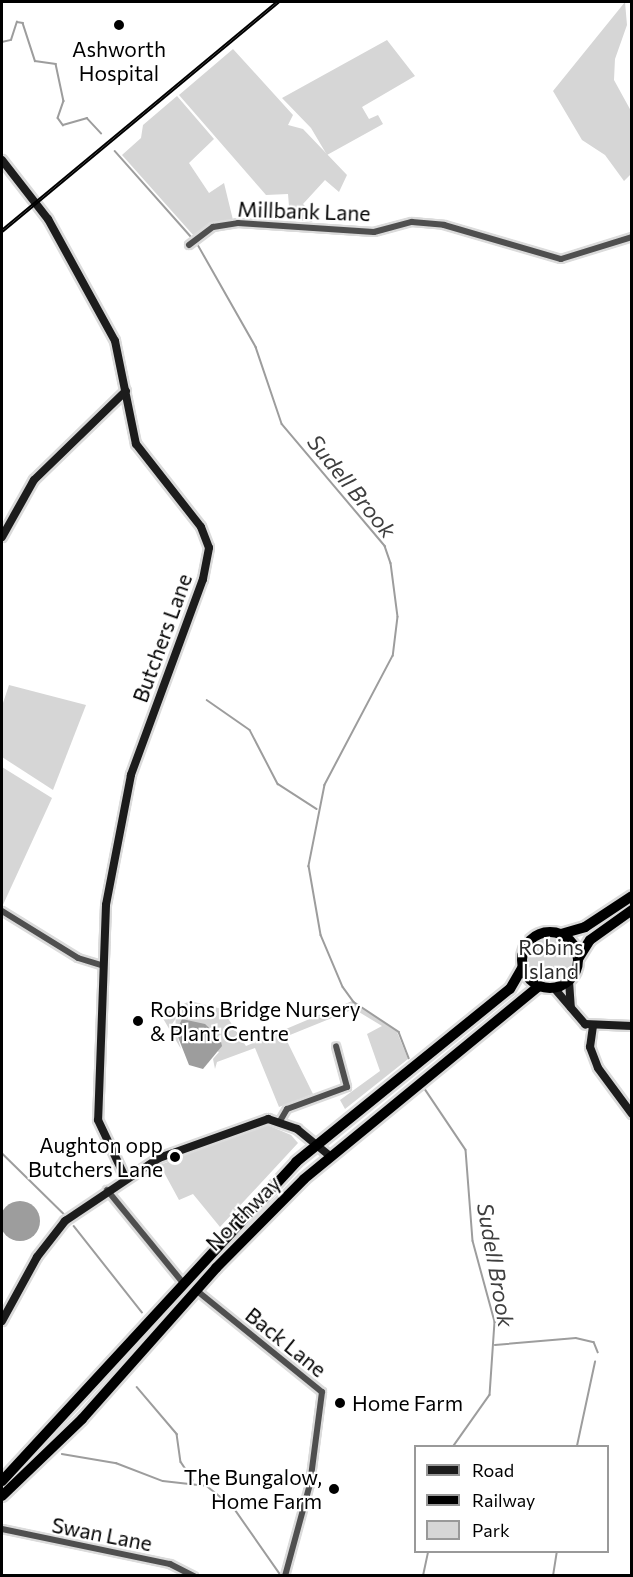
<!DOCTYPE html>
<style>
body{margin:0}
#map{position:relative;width:633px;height:1577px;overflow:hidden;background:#fff;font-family:Commissioner,sans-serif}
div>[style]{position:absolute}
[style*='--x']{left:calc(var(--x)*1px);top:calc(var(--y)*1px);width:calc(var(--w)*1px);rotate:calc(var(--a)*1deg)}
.green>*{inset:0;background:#d6d6d6}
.round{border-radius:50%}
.water>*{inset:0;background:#9d9d9d}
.stream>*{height:1.5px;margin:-0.75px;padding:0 0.75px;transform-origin:0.75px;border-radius:0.75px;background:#9d9d9d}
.roads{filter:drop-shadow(2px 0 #dbdbdb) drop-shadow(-2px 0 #dbdbdb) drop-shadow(0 2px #dbdbdb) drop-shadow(0 -2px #dbdbdb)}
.street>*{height:6px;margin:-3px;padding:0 3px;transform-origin:3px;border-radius:3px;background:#4f4f4f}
.secondary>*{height:8px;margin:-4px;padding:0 4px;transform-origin:4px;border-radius:4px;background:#1c1c1c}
.highway>*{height:10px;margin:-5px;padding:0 5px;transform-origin:5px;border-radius:5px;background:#000}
.highway>.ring{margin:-5px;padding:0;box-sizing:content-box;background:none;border:10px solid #000;border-radius:50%}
.rail>*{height:4px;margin-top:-2px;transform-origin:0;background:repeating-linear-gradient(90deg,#fff 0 4.5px,#000 0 9px);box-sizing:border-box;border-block:2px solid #000}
.dots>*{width:16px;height:16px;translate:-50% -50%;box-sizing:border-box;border:3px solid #fff;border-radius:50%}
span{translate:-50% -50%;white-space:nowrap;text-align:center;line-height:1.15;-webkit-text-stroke:4.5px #fff;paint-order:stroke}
.poi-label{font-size:21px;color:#000}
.left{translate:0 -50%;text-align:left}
.right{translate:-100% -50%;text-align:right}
.street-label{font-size:21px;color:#000}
.park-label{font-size:21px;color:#2d2d2d}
.water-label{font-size:22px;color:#3e3e3e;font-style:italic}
.frame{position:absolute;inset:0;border:3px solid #000;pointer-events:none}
.legend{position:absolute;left:414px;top:1445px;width:195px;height:108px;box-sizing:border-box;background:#fff;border:2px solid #999;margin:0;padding:8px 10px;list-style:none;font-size:18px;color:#000}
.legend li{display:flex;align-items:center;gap:12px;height:30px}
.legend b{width:30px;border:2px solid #999}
</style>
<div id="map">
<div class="green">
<i style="clip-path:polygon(625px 2px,627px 25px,615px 59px,614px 80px,631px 111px,631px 174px,624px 181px,605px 155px,582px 140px,553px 91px)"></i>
<i style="clip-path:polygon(387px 40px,415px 76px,362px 107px,369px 119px,378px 115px,383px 124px,327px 155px,311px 128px,282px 98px)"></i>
<i style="clip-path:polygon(233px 49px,293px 115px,288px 125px,303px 129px,347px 175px,339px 192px,325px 180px,303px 204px,315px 216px,312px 222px,290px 219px,288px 194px,266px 195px,179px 95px)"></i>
<i style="clip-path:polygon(177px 96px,214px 139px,189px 163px,209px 193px,224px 183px,233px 220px,194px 236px,122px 155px,141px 138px,143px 125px)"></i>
<i style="clip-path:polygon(9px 685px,86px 705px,53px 790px,2px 757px,2px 706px)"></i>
<i style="clip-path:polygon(2px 767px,52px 798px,2px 907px)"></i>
<i class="round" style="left:528px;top:936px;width:46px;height:46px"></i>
<i style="clip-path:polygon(190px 1001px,222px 1009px,246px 1046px,352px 1001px,397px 1032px,408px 1059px,345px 1109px,340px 1100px,380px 1071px,367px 1034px,382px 1026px,354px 1009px,285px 1037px,313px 1094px,279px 1107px,255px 1048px,217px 1062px,215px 1069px,213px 1059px,219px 1052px,176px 1032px,181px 1049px,161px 1015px)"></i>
<i style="clip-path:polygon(265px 1124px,291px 1135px,298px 1143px,220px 1227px,193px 1194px,179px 1200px,160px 1165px)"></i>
</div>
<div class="water">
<i style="clip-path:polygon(182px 1019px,205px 1024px,220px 1038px,222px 1046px,203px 1069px,189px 1065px,176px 1032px)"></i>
<i class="round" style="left:0;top:1201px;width:40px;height:40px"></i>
</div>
<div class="stream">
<i style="--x:2;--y:42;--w:9;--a:-13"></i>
<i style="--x:11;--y:40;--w:19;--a:-72"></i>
<i style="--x:17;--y:22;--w:6;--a:9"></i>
<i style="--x:23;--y:23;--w:40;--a:72"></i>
<i style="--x:35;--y:61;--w:21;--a:8"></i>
<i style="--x:56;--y:64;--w:38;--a:78"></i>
<i style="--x:64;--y:101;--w:18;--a:109"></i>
<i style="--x:58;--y:118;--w:9;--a:54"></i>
<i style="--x:63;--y:125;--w:25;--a:-16"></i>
<i style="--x:87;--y:118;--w:21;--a:47"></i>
<i style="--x:115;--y:151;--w:119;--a:48.4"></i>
<i style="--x:197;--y:243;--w:120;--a:60.4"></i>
<i style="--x:256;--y:347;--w:81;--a:71.3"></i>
<i style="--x:282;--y:424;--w:160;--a:49.8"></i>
<i style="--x:385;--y:546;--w:18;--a:71"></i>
<i style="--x:391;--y:563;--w:54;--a:82.6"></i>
<i style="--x:398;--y:617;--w:39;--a:97"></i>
<i style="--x:393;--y:656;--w:146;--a:117.8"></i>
<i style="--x:325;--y:785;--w:83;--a:101.2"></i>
<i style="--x:309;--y:866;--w:70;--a:80.1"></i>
<i style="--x:321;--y:935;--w:56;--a:67.1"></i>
<i style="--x:343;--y:987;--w:19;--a:54"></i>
<i style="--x:354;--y:1002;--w:54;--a:33.7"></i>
<i style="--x:399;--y:1032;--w:28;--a:69"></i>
<i style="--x:207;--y:700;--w:52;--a:34.9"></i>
<i style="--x:250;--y:730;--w:61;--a:62.6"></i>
<i style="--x:278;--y:784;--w:46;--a:32.7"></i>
<i style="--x:425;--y:1089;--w:73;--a:56.1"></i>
<i style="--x:466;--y:1150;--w:91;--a:85.6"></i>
<i style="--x:473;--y:1241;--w:84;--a:74.8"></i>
<i style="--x:495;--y:1322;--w:73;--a:93.9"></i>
<i style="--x:490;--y:1395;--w:62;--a:125.2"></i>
<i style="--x:2;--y:1153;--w:88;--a:44.5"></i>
<i style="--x:74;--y:1226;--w:110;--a:51.7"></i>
<i style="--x:495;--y:1345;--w:81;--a:-4.9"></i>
<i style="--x:576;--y:1338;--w:18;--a:13"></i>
<i style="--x:594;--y:1342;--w:11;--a:68"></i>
<i style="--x:137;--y:1387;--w:62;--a:49.6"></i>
<i style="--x:177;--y:1434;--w:28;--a:82"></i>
<i style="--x:181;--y:1462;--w:22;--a:56"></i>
<i style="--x:577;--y:1446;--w:86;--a:-77.9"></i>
<i style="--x:62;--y:1454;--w:55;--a:9.5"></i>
<i style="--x:116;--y:1463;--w:50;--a:21"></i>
<i style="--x:163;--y:1481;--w:44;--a:6.5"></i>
<i style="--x:207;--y:1486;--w:35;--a:39"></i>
<i style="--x:234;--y:1508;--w:80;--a:55.1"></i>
<i style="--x:423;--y:1576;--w:25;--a:-78"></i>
<i style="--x:553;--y:1576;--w:24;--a:-81"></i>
</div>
<div class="roads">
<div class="street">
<i style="--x:189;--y:245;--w:30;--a:-37"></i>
<i style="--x:213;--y:227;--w:25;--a:-9"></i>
<i style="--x:238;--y:223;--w:136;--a:3.8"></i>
<i style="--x:374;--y:232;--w:39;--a:-15"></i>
<i style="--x:412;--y:222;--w:32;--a:5"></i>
<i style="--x:444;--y:225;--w:122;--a:16.2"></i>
<i style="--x:561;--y:259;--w:74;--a:-17.2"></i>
<i style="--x:2;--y:911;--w:89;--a:31.7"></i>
<i style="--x:78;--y:958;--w:27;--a:17"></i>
<i style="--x:280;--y:1121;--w:14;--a:-60"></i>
<i style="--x:287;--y:1109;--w:64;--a:-20.1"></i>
<i style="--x:347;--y:1087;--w:42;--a:-105"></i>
<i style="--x:107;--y:1190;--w:122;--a:50.7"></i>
<i style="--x:196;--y:1290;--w:162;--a:39"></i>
<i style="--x:322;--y:1392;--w:93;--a:97.4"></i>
<i style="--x:310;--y:1484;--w:95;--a:105.2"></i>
<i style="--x:2;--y:1529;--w:172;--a:11.8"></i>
<i style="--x:170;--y:1564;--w:27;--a:27"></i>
</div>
<div class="secondary">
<i style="--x:2;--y:160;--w:75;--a:52.1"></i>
<i style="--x:48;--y:219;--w:139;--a:61.2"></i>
<i style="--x:115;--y:341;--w:105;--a:78.5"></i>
<i style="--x:136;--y:444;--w:105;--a:51.9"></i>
<i style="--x:201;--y:527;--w:22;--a:69"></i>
<i style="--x:209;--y:548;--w:32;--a:101"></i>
<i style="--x:203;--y:579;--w:209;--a:110.2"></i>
<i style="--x:131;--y:775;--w:132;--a:100.9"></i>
<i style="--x:106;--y:905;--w:215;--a:92.1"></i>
<i style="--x:98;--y:1120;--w:63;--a:64.7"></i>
<i style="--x:2;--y:537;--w:65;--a:-60.7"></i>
<i style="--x:34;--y:480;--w:128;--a:-44.1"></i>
<i style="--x:569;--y:981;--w:26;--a:86"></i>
<i style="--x:554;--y:988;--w:48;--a:49.3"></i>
<i style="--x:585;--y:1024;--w:47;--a:2.4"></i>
<i style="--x:593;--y:1026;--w:21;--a:98"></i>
<i style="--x:590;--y:1047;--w:22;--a:69"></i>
<i style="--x:598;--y:1068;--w:57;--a:53.5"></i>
<i style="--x:2;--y:1321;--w:73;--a:-61.3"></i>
<i style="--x:37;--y:1257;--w:46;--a:-52.1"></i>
<i style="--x:65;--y:1221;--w:113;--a:-33.8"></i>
<i style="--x:159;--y:1158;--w:116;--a:-19.7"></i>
<i style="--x:268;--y:1119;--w:31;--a:19"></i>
<i style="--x:297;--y:1129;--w:43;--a:39.3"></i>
</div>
<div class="highway">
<i class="ring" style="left:522px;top:932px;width:46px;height:46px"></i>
<i style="--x:561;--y:934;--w:25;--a:-16"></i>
<i style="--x:585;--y:927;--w:56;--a:-33.4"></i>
<i style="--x:578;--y:959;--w:22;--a:-58"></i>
<i style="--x:590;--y:940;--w:52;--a:-35.5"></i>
<i style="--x:2;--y:1481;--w:434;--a:-47.3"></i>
<i style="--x:296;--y:1162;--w:275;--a:-39"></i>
<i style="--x:510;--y:989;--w:24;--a:-60"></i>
<i style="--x:2;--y:1496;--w:111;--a:-43.9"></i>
<i style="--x:82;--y:1419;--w:202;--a:-48.4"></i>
<i style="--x:216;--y:1268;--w:125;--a:-45.3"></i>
<i style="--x:304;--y:1179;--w:304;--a:-39.4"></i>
</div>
</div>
<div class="rail">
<i style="--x:2;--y:231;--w:359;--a:-39.7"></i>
</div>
<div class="dots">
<i style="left:119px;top:25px;background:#000"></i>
<i style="left:138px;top:1021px;background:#000"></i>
<i style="left:175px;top:1157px;background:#000"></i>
<i style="left:340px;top:1403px;background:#000"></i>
<i style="left:334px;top:1489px;background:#000"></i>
</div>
<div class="poi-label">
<span style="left:119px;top:61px">Ashworth<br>Hospital</span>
<span class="left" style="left:150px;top:1021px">Robins Bridge Nursery<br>&amp; Plant Centre</span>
<span class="right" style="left:163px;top:1157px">Aughton opp<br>Butchers Lane</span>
<span class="left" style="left:352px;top:1403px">Home Farm</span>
<span class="right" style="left:322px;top:1489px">The Bungalow,<br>Home Farm</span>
</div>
<div class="street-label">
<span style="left:304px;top:211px;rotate:2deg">Millbank Lane</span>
<span style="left:162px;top:638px;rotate:-70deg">Butchers Lane</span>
<span style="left:243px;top:1213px;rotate:-45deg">Northway</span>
<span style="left:286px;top:1342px;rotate:39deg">Back Lane</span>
<span style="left:102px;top:1534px;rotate:11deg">Swan Lane</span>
</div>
<div class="park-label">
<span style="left:551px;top:959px">Robins<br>Island</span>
</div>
<div class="water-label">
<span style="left:352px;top:486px;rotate:51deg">Sudell Brook</span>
<span style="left:496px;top:1265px;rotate:80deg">Sudell Brook</span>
</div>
<div class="frame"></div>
<ul class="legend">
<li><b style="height:8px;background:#1c1c1c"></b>Road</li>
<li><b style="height:8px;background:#000"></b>Railway</li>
<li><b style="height:16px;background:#d6d6d6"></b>Park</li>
</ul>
</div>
